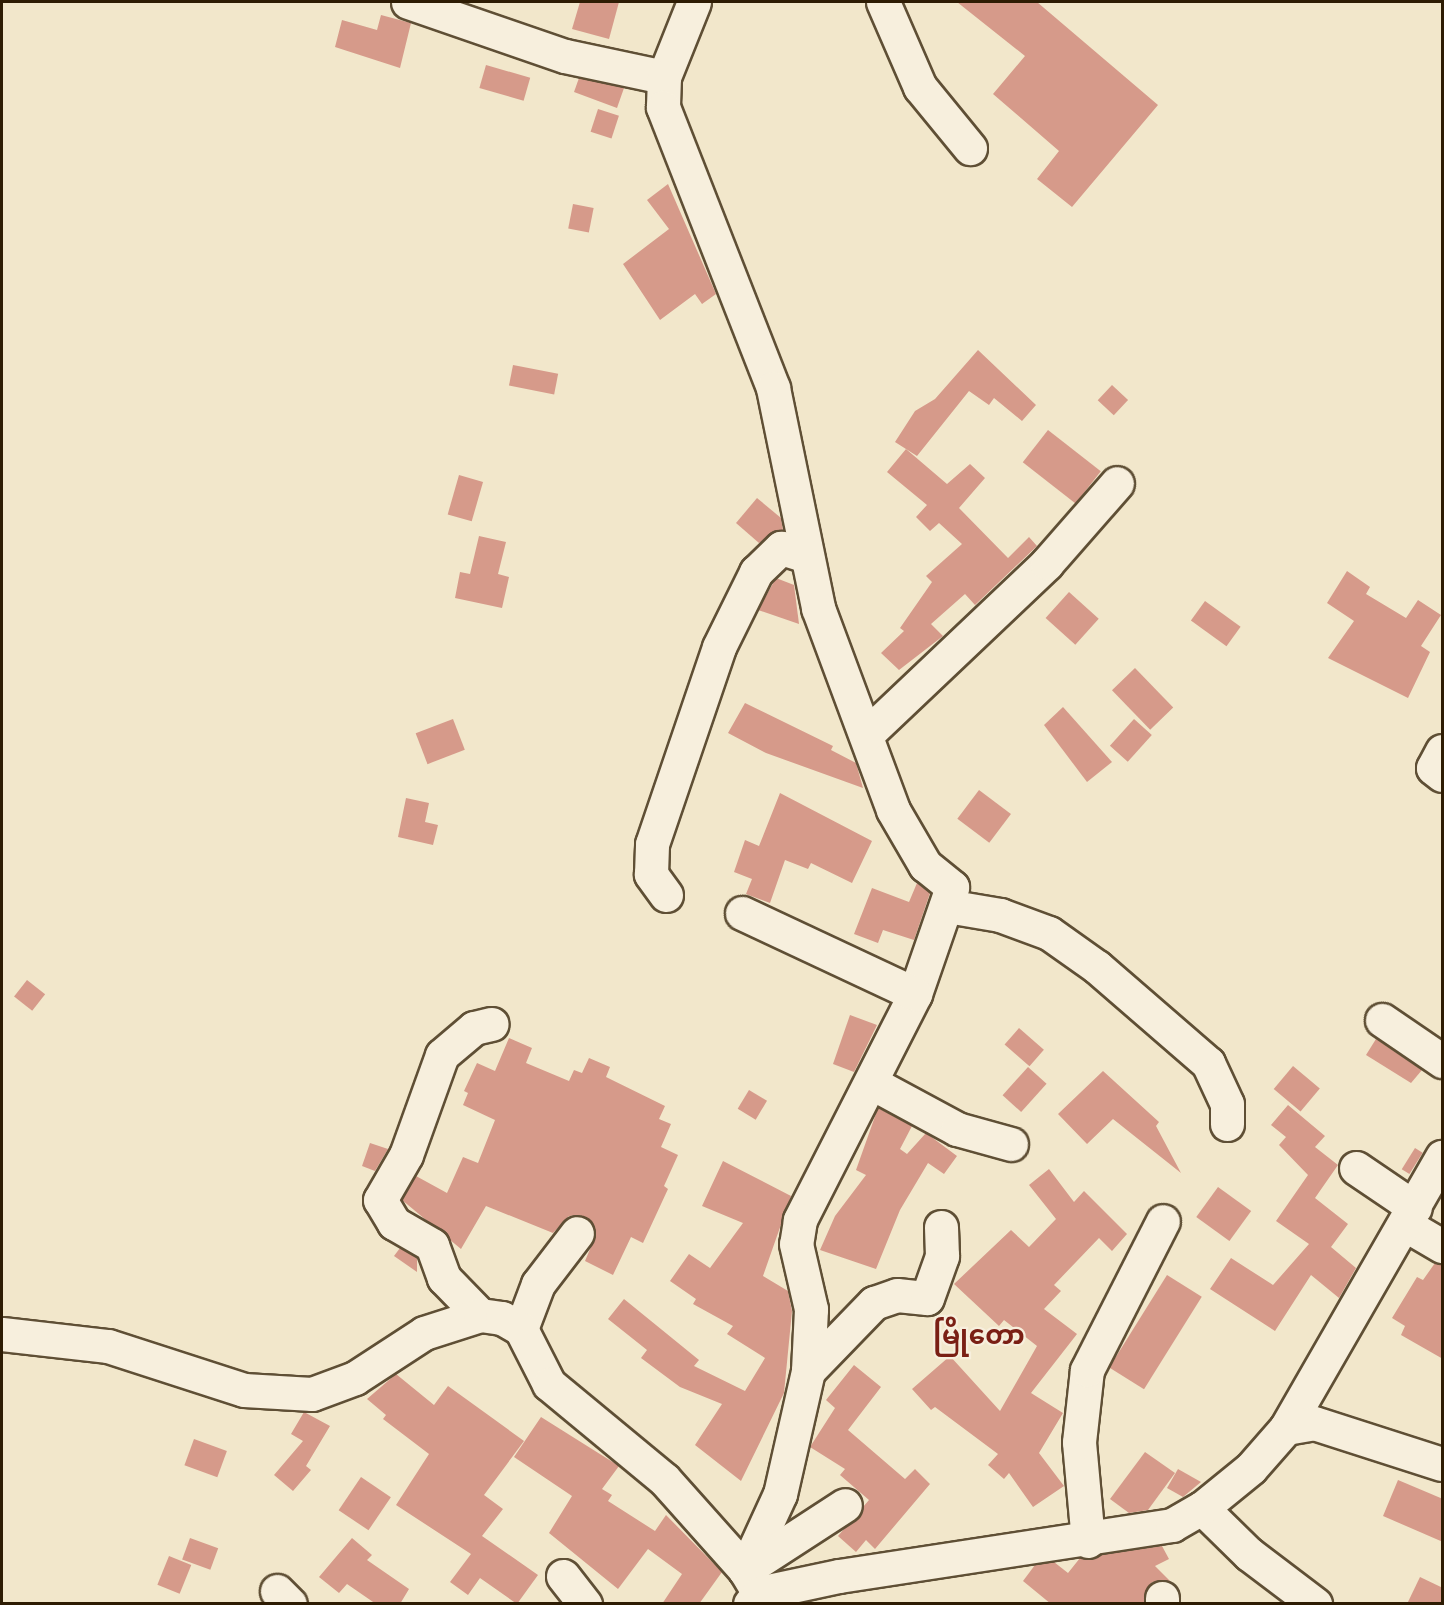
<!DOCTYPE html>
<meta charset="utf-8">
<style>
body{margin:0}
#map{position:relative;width:1444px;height:1605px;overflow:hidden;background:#f2e7cb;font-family:"Old Standard TT","Noto Sans Myanmar",serif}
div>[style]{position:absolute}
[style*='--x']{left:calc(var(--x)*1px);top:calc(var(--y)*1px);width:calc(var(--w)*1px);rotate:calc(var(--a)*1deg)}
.building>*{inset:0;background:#d69a8a;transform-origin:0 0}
.roads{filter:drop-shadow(2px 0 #5f4f35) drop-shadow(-2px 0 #5f4f35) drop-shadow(0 2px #5f4f35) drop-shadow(0 -2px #5f4f35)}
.minor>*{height:33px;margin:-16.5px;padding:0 16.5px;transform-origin:16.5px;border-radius:16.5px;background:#f7efdd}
span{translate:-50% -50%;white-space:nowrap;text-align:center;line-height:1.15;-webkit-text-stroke:4.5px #f7efdd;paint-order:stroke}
.quarter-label{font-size:26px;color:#7a1f14;font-weight:700}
.frame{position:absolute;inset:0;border:3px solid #2e1c03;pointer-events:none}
</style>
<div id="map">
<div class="building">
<i style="clip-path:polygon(580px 2px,619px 2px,609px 39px,572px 29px)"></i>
<i style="clip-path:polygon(957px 2px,1037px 2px,1158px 105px,1072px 207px,1037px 179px,1059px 151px,993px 94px,1025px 56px)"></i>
<i style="clip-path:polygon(381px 15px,411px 23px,400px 68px,335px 47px,342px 20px,377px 30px)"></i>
<i style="left:486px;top:65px;width:46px;height:24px;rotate:16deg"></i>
<i style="clip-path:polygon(579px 78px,624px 88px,617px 108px,574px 92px)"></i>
<i style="left:598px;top:109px;width:22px;height:24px;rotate:18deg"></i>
<i style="clip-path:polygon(668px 184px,716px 294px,702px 304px,695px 294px,660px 320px,623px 264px,669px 229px,647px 200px)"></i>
<i style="left:573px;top:204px;width:21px;height:25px;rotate:11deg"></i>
<i style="clip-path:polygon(978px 350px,1036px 405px,1022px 421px,994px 398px,989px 405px,969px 391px,917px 456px,895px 442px,915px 411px,935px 399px)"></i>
<i style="left:513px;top:365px;width:46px;height:21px;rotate:11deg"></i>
<i style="left:1112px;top:385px;width:22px;height:21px;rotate:43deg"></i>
<i style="left:1048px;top:430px;width:67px;height:41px;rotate:38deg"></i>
<i style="clip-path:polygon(906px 449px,947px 484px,970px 464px,985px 478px,959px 508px,1008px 558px,1029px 537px,1037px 546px,975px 605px,965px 594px,931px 624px,943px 636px,899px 670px,881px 653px,904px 631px,900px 628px,932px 582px,926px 576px,962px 544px,939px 523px,930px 531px,916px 517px,927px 505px,887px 472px)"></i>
<i style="left:459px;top:475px;width:25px;height:41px;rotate:16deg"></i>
<i style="clip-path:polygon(757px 498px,781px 518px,783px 530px,759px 543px,736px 523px)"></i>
<i style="clip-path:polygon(479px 536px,506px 542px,498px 574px,509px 577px,502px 608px,455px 598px,460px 572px,470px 574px)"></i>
<i style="clip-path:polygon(1347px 571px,1370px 587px,1366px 594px,1406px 618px,1418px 600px,1441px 615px,1421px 646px,1430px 652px,1408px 698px,1328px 658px,1354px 621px,1327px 603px)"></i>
<i style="clip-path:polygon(776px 578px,794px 585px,799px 624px,758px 610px)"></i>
<i style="left:1069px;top:592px;width:40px;height:35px;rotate:42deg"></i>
<i style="left:1205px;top:601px;width:44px;height:24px;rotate:36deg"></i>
<i style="left:1135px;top:668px;width:55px;height:32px;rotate:46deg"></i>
<i style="clip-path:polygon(745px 703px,833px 746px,831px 750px,856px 763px,863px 788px,766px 753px,728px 733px)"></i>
<i style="clip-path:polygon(1063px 707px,1112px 762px,1087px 782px,1044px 725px)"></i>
<i style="left:453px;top:719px;width:33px;height:40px;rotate:69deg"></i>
<i style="left:1134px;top:719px;width:24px;height:36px;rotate:42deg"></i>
<i style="left:979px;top:790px;width:40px;height:36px;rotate:37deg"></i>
<i style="clip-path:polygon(780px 793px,872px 841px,852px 883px,811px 863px,808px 869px,785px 860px,770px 903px,746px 894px,752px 879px,734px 872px,745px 840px,759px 846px)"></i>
<i style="clip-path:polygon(406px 798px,429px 803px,425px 822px,438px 825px,433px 845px,398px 837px)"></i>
<i style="clip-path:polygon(917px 883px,930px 893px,914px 940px,883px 930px,878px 943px,854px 934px,872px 888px,909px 902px)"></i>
<i style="left:27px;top:980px;width:23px;height:21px;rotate:38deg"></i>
<i style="clip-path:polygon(850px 1015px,877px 1025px,854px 1072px,833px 1064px)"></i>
<i style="left:1019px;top:1028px;width:33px;height:22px;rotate:41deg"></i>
<i style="clip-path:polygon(509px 1038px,532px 1048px,526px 1063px,569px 1081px,574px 1070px,582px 1073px,589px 1058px,610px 1067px,606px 1077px,665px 1106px,659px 1119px,671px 1124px,661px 1147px,678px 1155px,664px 1186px,668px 1189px,643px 1243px,631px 1237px,613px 1275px,585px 1261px,596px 1235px,594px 1225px,580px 1215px,569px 1216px,553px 1233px,486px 1206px,461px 1249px,402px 1200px,416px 1176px,447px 1193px,463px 1157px,478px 1163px,495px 1120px,463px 1105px,468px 1093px,464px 1091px,477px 1063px,495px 1071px)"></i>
<i style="clip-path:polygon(1376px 1039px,1422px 1070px,1411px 1083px,1366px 1055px)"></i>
<i style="left:1293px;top:1066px;width:35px;height:30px;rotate:40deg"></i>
<i style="left:1028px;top:1067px;width:25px;height:38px;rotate:42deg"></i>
<i style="clip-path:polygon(1103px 1071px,1159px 1122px,1156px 1126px,1181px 1173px,1113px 1119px,1087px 1144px,1058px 1114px)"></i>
<i style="left:749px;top:1090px;width:21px;height:22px;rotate:31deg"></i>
<i style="clip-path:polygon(1288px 1105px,1325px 1136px,1315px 1147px,1338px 1165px,1315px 1198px,1348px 1224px,1331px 1247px,1356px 1268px,1339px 1298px,1311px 1275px,1275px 1331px,1210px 1289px,1231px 1258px,1273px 1285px,1309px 1244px,1276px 1221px,1308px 1175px,1279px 1145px,1286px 1137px,1271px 1125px)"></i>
<i style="clip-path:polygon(878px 1108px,912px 1126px,900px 1149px,907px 1154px,926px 1133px,957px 1156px,944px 1174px,928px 1163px,900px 1210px,876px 1269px,820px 1250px,835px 1216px,866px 1175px,856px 1170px)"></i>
<i style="clip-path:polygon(370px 1143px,388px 1149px,375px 1171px,362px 1166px)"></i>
<i style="left:1415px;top:1148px;width:9px;height:25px;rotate:32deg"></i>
<i style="clip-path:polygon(723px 1161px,791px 1196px,763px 1276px,788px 1291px,792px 1311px,784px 1393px,741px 1481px,695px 1445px,722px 1404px,680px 1387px,641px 1358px,647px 1350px,608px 1319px,624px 1299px,699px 1360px,694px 1366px,745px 1391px,765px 1358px,727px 1334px,733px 1326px,693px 1304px,696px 1299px,670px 1281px,689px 1254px,710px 1268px,743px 1223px,702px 1206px)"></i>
<i style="clip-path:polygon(1049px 1169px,1074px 1202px,1084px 1191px,1127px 1234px,1112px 1251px,1099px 1238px,1054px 1285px,1061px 1291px,1044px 1309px,1077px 1334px,1031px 1393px,1063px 1413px,1039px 1453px,1064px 1486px,1033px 1507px,1009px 1473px,1004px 1479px,988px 1465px,998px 1454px,935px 1407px,931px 1410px,912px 1389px,950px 1356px,1000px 1411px,1037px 1346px,1004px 1320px,999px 1326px,954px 1284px,1011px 1230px,1029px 1247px,1056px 1219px,1029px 1185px)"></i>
<i style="left:1218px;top:1187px;width:41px;height:37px;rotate:36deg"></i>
<i style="clip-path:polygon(400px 1248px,417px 1258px,417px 1272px,394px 1256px)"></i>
<i style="clip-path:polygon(1435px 1263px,1443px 1265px,1443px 1359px,1401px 1335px,1405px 1326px,1392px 1318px,1417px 1277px,1423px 1280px)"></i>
<i style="left:1167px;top:1275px;width:41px;height:109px;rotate:32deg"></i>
<i style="clip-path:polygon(854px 1365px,881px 1387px,848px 1430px,905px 1479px,915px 1469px,930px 1484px,875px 1549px,866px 1540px,856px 1552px,838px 1536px,869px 1500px,840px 1475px,845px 1469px,810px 1447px,835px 1408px,826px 1400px)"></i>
<i style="clip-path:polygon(396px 1374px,434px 1405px,448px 1386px,524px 1441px,484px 1495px,503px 1509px,482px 1536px,538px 1575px,517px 1604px,480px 1578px,468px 1595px,450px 1582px,471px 1554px,396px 1505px,429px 1454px,383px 1419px,386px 1415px,367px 1399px)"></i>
<i style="clip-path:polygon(304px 1412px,330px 1426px,306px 1466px,311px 1470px,293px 1491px,274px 1475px,303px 1441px,291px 1434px)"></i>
<i style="clip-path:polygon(541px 1417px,619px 1466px,602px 1489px,612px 1495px,608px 1501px,655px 1531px,666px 1515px,722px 1572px,699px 1604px,662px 1604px,682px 1574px,648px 1549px,618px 1589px,549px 1533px,572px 1496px,514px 1457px)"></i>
<i style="left:194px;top:1439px;width:35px;height:28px;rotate:20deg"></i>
<i style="clip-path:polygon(1145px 1452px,1175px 1473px,1148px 1510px,1129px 1513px,1110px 1499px)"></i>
<i style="clip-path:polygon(1178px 1469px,1201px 1482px,1183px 1497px,1167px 1488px)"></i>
<i style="left:361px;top:1477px;width:36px;height:40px;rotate:34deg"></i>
<i style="clip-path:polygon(1398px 1480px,1443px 1499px,1443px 1542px,1383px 1516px)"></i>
<i style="left:190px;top:1538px;width:30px;height:23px;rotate:20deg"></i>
<i style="clip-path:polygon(352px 1538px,372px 1555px,367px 1560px,409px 1589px,400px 1604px,376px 1604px,347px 1584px,339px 1593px,319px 1577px)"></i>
<i style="clip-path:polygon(1162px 1546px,1169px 1559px,1155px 1566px,1171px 1582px,1152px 1582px,1143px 1604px,1051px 1604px,1023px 1581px,1035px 1565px,1054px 1562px,1068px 1573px,1080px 1558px)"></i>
<i style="left:169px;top:1556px;width:24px;height:31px;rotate:22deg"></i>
<i style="clip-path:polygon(1420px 1577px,1443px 1588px,1443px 1604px,1407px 1604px)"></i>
</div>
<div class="roads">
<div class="minor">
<i style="--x:408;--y:2;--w:166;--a:19"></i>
<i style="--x:565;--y:56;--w:101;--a:12"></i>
<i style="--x:694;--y:2;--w:81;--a:111.8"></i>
<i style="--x:664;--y:77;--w:30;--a:92"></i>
<i style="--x:663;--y:107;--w:302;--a:68.6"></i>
<i style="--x:773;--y:388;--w:225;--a:78.4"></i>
<i style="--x:818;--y:608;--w:215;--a:69.6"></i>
<i style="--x:893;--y:810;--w:64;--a:59.8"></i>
<i style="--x:925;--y:865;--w:35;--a:39"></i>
<i style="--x:952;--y:887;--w:113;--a:109.1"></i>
<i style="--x:915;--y:994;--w:254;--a:117"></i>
<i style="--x:800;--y:1220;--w:24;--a:99"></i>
<i style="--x:796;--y:1244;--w:67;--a:77"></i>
<i style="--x:811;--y:1309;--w:62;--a:92.8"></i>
<i style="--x:808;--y:1371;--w:126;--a:102.8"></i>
<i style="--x:780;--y:1494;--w:84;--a:114.7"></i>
<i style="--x:745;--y:1570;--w:27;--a:59"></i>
<i style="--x:883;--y:2;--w:93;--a:66.5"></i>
<i style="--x:920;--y:87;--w:79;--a:50.7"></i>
<i style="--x:866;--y:735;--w:250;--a:-43.5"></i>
<i style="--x:1047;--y:563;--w:106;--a:-48.8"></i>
<i style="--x:1442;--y:751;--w:19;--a:118"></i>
<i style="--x:1433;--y:768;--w:11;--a:38"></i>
<i style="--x:666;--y:895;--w:26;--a:-126"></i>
<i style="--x:651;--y:874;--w:30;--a:-88"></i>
<i style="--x:652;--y:844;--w:208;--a:-71.2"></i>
<i style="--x:719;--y:647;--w:84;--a:-63.7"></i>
<i style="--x:756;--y:572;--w:35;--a:-44"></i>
<i style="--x:781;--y:548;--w:27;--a:17"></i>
<i style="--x:947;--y:906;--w:54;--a:9.6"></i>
<i style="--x:1000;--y:915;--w:52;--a:20.2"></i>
<i style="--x:1049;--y:933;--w:59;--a:35.3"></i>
<i style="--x:1097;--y:967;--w:147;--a:40.9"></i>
<i style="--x:1208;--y:1063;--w:45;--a:65.1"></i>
<i style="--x:1227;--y:1104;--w:20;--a:90"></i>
<i style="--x:742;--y:913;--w:191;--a:25.1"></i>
<i style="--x:1382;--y:1020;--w:73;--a:34.3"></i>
<i style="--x:872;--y:1083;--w:97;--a:28.4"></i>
<i style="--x:957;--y:1129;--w:56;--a:15.5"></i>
<i style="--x:1356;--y:1168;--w:71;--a:34.1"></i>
<i style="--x:1406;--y:1225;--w:42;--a:30.3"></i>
<i style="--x:480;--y:1315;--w:52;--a:-134.2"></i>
<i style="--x:444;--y:1278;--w:35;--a:-110"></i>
<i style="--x:432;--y:1245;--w:44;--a:-149.9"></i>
<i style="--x:394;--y:1223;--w:27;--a:-121"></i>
<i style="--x:380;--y:1200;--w:52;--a:-60"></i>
<i style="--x:406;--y:1155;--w:106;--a:-70.2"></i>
<i style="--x:442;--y:1055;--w:42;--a:-40.2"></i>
<i style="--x:474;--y:1028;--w:18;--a:-13"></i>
<i style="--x:521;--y:1329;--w:48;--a:-69.3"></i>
<i style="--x:538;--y:1284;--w:64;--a:-52.6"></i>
<i style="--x:2;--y:1334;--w:107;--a:6.5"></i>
<i style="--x:108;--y:1346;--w:143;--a:17.9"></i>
<i style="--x:244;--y:1390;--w:68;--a:3.4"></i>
<i style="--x:312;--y:1394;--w:46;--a:-20.4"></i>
<i style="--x:355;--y:1378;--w:82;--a:-33.1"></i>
<i style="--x:424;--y:1333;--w:59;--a:-17.8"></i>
<i style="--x:480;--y:1315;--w:22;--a:8"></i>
<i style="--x:502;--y:1318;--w:22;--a:30"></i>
<i style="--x:521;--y:1329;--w:62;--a:63"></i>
<i style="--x:549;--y:1384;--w:149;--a:39.6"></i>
<i style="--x:664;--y:1479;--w:122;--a:48.3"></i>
<i style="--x:745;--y:1570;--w:119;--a:-33"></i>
<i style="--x:808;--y:1371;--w:95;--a:-45.9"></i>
<i style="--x:874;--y:1303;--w:24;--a:-19"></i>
<i style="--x:897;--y:1295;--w:30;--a:6"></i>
<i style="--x:927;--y:1298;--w:45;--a:-70.3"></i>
<i style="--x:942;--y:1256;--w:29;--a:-92"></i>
<i style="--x:1286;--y:1428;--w:313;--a:-60.1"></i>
<i style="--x:1202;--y:1508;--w:66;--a:44.4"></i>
<i style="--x:1249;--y:1554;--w:83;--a:37.1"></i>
<i style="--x:1088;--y:1541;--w:99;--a:-95.2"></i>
<i style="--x:1079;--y:1442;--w:72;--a:-83.7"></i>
<i style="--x:1087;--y:1370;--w:167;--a:-63"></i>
<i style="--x:563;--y:1576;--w:36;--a:52"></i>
<i style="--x:277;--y:1591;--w:18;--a:45"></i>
<i style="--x:750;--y:1604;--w:14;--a:-51"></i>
<i style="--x:759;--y:1593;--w:82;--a:-12"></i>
<i style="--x:839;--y:1576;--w:337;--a:-8.7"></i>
<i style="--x:1172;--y:1525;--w:34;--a:-30"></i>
<i style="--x:1202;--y:1508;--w:63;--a:-39.2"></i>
<i style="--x:1251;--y:1468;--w:53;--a:-48.8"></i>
<i style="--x:1286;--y:1428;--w:28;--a:-10"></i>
<i style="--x:1314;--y:1423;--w:134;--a:17.8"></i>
<i style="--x:1162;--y:1604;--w:6;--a:-90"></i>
</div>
</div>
<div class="quarter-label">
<span style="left:979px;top:1338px">မြိုတော</span>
</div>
<div class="frame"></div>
</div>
